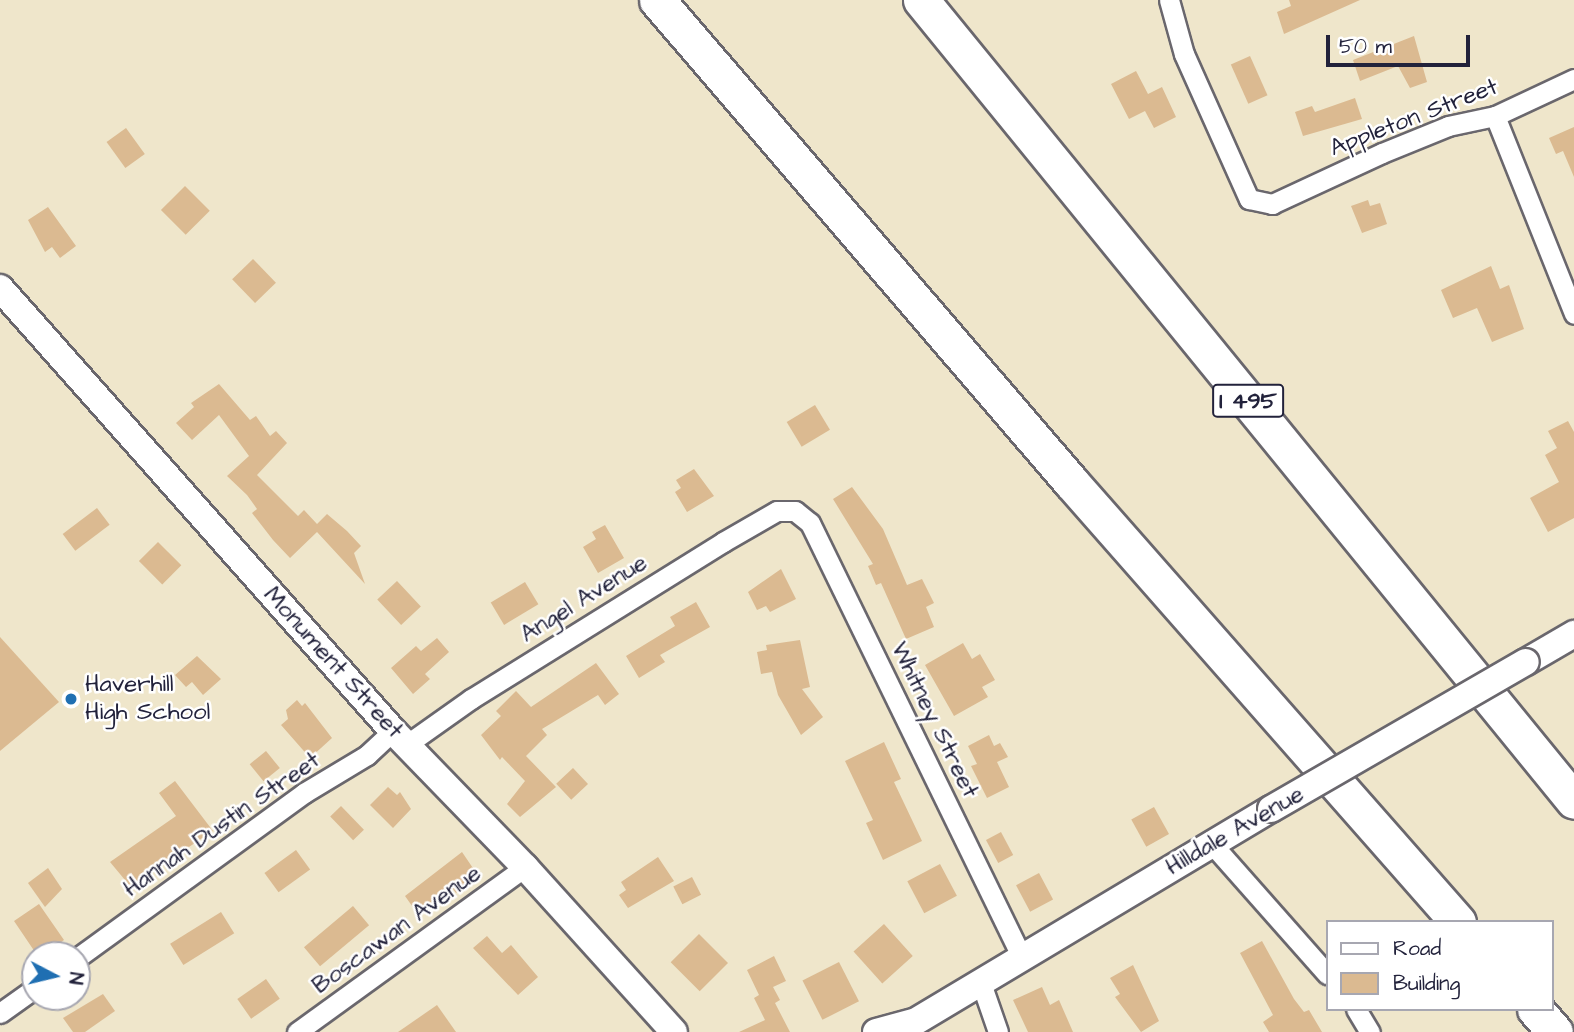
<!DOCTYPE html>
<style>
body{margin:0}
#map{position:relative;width:1574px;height:1032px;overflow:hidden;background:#efe6cb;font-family:"Architects Daughter",sans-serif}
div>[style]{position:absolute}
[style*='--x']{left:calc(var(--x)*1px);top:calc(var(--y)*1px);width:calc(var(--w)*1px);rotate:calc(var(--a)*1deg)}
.building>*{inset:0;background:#dbba91;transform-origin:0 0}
.roads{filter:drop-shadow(2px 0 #6a676d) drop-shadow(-2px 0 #6a676d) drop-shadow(0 2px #6a676d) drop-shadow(0 -2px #6a676d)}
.street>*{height:19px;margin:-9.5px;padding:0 9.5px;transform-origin:9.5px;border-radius:9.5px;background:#fff}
.secondary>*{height:26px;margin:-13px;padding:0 13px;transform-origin:13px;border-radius:13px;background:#fff}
.highway>*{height:35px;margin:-17.5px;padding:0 17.5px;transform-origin:17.5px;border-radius:17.5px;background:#fff}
.bridges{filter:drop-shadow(2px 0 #6a676d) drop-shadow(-2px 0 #6a676d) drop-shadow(0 2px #6a676d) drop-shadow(0 -2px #6a676d)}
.secondary-bridge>*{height:26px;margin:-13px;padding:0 13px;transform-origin:13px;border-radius:13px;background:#fff}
.dots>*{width:19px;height:19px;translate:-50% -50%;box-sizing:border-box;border:4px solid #fff;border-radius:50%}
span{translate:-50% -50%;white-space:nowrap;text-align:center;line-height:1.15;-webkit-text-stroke:5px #fff;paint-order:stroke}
.shield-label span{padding:2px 5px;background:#fff;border:2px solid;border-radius:5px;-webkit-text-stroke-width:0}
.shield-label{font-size:23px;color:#22223b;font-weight:700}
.street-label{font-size:24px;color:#22223b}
.poi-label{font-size:24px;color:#22223b}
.left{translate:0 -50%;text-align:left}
.legend{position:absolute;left:1326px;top:920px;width:228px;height:91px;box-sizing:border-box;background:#fff;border:2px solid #a7a7b1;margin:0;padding:9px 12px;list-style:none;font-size:21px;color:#22223b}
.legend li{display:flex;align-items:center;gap:14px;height:35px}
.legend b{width:35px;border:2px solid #a7a7b1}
.north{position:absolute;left:21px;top:941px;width:70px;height:70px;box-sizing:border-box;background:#fff;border:2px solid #a7a7b1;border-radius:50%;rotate:97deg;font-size:19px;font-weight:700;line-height:28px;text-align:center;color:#22223b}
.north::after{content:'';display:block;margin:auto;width:24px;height:32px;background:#1f6fb2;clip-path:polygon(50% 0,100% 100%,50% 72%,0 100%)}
.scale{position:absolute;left:1326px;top:35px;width:144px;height:32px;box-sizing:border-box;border:4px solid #22223b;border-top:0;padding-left:9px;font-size:21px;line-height:24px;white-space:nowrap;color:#22223b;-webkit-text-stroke:5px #fff;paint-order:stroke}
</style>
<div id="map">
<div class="building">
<i style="clip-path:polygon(1289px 0,1360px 0,1284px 34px,1277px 12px,1291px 6px)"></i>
<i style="clip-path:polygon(1414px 36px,1427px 82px,1410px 88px,1398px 66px,1360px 81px,1353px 60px)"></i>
<i style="left:1250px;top:56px;width:43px;height:21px;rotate:66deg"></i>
<i style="clip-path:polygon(1136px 71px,1148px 94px,1162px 87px,1176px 117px,1154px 128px,1145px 111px,1129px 119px,1111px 84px)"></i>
<i style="clip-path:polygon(1355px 98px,1362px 119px,1303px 136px,1295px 112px,1312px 106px,1315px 112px)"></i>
<i style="clip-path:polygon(1574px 127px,1574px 177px,1563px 151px,1556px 154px,1549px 138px)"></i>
<i style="left:126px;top:128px;width:32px;height:24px;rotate:54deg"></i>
<i style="left:185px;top:186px;width:35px;height:34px;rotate:45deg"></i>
<i style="clip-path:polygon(1368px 200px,1370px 206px,1380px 203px,1387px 224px,1362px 233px,1351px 206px)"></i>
<i style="clip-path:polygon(48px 207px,76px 246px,60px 258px,52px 247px,45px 252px,28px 220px)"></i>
<i style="left:253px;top:259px;width:33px;height:29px;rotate:46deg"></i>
<i style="clip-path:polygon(1491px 266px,1500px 289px,1509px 285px,1524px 329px,1492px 342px,1477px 308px,1453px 318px,1441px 290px)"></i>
<i style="clip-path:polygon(219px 384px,250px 420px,256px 416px,270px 436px,276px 431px,287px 443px,257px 475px,298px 516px,304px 510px,317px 524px,327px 514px,347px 531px,361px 546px,354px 553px,365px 584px,317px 532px,290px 558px,273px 540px,252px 513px,257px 509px,247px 495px,227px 476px,249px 456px,219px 415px,192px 440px,176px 423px,194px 407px,191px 403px)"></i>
<i style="left:815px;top:405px;width:29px;height:33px;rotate:59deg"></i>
<i style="clip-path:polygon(1568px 421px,1574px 432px,1574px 518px,1548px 532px,1530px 498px,1559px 482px,1545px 455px,1557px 448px,1548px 431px)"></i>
<i style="clip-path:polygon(694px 469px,714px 496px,687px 512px,675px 492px,681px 488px,676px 480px)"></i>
<i style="clip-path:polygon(852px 487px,883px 529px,907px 585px,922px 579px,934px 603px,926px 607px,934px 627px,906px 639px,881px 583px,876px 585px,868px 566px,873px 564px,833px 499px)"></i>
<i style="left:97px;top:508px;width:21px;height:43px;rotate:53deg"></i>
<i style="clip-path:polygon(605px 525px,624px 558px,598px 573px,583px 547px,596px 539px,592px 532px)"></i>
<i style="left:158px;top:542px;width:33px;height:27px;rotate:45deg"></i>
<i style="clip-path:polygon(781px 569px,796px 599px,770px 612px,766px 606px,757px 610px,748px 592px)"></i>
<i style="left:397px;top:581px;width:35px;height:27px;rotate:47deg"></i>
<i style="left:525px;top:582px;width:26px;height:40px;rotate:59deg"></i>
<i style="clip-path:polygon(696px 602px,710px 627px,660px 655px,665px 662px,639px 678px,626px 656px,675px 626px,670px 617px)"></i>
<i style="clip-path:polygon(0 637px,59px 702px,0 751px)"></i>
<i style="clip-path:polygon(437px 638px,449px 652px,425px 674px,430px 679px,413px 694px,391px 668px,416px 646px,421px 651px)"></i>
<i style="clip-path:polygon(800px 640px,810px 687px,802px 689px,823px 717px,801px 735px,778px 695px,772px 672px,761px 674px,757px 652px,767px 650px,766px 645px)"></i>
<i style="clip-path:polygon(963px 643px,972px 659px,980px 654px,995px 680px,982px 687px,988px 697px,954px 716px,925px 665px)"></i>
<i style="clip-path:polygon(197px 656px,221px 679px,203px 695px,192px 682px,186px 687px,175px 675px)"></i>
<i style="clip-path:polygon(596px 663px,619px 694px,605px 705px,598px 695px,542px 729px,547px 735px,526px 756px,556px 787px,520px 817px,507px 804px,525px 781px,502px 757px,500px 760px,481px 735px,501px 716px,496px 711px,516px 691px,531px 707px)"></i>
<i style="clip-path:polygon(297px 700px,302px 706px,305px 703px,332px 738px,310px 758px,281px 725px,288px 719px,286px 710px)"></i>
<i style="clip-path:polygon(989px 735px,994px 746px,1000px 743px,1008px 757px,997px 762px,1009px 787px,987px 798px,971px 766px,977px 764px,968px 746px)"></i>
<i style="clip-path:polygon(884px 742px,901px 779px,894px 782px,922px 841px,883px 860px,866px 823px,873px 820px,845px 761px)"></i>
<i style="left:266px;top:751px;width:22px;height:21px;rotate:51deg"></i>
<i style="left:573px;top:768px;width:22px;height:23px;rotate:47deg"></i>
<i style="clip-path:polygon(175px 781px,213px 831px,130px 886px,110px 862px,176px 816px,159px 793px)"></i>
<i style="clip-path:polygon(388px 787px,397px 795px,400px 792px,411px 809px,393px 828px,370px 805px)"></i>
<i style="left:341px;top:806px;width:33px;height:15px;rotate:46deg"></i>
<i style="left:1154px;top:807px;width:31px;height:26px;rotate:61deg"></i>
<i style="left:1001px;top:832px;width:26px;height:17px;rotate:62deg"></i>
<i style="left:296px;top:850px;width:24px;height:39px;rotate:54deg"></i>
<i style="clip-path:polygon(462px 852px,479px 877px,456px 893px,452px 888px,417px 913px,405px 896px)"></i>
<i style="clip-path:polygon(658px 857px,674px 881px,628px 908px,619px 895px,626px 890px,621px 882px)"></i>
<i style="left:940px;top:864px;width:36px;height:37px;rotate:62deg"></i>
<i style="clip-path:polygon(48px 868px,62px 889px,45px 907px,28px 883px)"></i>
<i style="left:1039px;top:873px;width:30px;height:26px;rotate:62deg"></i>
<i style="left:692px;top:877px;width:20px;height:21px;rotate:63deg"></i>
<i style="clip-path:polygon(39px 904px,64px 940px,53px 948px,58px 955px,37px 955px,14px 921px)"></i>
<i style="left:353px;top:906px;width:25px;height:64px;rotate:50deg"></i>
<i style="left:221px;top:912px;width:25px;height:60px;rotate:58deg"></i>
<i style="left:884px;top:924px;width:43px;height:41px;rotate:48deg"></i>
<i style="left:699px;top:934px;width:41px;height:40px;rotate:45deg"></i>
<i style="clip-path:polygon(487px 936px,502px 953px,511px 945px,538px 977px,518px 995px,473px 948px)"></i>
<i style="clip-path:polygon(1262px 941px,1294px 999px,1304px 1012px,1309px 1010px,1322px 1032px,1269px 1032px,1263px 1022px,1273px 1015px,1240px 953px)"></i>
<i style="clip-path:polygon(774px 956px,786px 981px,773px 987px,780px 1000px,775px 1003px,790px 1032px,739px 1032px,765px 1020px,754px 998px,759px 995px,747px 970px)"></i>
<i style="left:839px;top:962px;width:44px;height:41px;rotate:63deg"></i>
<i style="clip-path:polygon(1133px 965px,1159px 1021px,1141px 1032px,1115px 997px,1120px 994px,1110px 978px)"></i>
<i style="left:266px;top:979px;width:24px;height:35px;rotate:55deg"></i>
<i style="clip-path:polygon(1042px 987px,1050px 1005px,1059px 1000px,1073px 1032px,1028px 1032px,1013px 1000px)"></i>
<i style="clip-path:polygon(103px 994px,115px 1011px,85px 1032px,73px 1032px,63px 1018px)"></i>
<i style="clip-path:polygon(437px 1005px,456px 1032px,398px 1032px)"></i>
</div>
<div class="roads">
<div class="street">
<i style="--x:1169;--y:0;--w:56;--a:74.5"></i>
<i style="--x:1184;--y:54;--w:159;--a:65.9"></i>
<i style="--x:1249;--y:199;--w:24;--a:12"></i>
<i style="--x:1272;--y:204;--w:121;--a:-24.9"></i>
<i style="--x:1382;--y:153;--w:71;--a:-22.2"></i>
<i style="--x:1448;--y:126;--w:48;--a:-12"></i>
<i style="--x:1495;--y:116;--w:87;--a:-25.1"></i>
<i style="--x:1495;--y:116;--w:213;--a:68.2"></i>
<i style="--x:406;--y:745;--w:80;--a:-35.3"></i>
<i style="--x:471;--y:699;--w:297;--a:-31.9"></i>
<i style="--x:723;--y:542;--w:62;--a:-29.9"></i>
<i style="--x:777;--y:511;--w:18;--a:0"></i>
<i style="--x:795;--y:511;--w:19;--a:39"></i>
<i style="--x:810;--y:523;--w:482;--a:64"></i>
<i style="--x:1212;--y:844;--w:174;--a:48.5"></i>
<i style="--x:77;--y:958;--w:281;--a:-36"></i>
<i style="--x:304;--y:793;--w:74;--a:-31.1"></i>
<i style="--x:367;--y:755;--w:35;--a:-43"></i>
<i style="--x:980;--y:980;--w:55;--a:70.9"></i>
<i style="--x:1356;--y:1009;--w:27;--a:59"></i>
<i style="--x:0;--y:1013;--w:43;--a:-35.5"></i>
<i style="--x:297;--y:1032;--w:281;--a:-35.9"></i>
</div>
<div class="secondary">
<i style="--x:0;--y:288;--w:592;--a:48.42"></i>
<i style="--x:393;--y:731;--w:190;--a:45.9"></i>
<i style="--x:525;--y:867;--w:222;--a:47.9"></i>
<i style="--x:1526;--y:662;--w:56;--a:-30.3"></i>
<i style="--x:876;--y:1032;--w:38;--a:-15"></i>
<i style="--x:898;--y:1032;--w:435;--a:-30.9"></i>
</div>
<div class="highway">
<i style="--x:657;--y:0;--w:635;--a:49.34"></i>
<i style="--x:1071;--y:482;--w:586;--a:48.67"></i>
<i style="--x:921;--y:0;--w:1033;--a:50.81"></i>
<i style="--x:1535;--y:1009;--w:30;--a:49"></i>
</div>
</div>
<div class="bridges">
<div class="secondary-bridge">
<i style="--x:1271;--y:809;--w:294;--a:-30"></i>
</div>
</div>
<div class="dots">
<i style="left:71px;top:699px;background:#1f6fb2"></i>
</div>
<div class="shield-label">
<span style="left:1248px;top:401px">I 495</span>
</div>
<div class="street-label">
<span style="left:1414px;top:118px;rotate:-21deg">Appleton Street</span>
<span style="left:584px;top:599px;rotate:-32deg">Angel Avenue</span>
<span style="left:333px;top:663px;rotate:48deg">Monument Street</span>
<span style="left:934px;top:720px;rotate:64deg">Whitney Street</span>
<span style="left:222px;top:825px;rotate:-35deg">Hannah Dustin Street</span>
<span style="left:1235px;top:831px;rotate:-30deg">Hilldale Avenue</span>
<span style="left:397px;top:930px;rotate:-36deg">Boscawan Avenue</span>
</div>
<div class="poi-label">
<span class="left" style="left:85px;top:699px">Haverhill<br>High School</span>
</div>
<ul class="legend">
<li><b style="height:9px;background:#fff"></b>Road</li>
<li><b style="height:19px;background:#dbba91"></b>Building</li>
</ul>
<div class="north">N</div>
<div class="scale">50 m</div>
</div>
